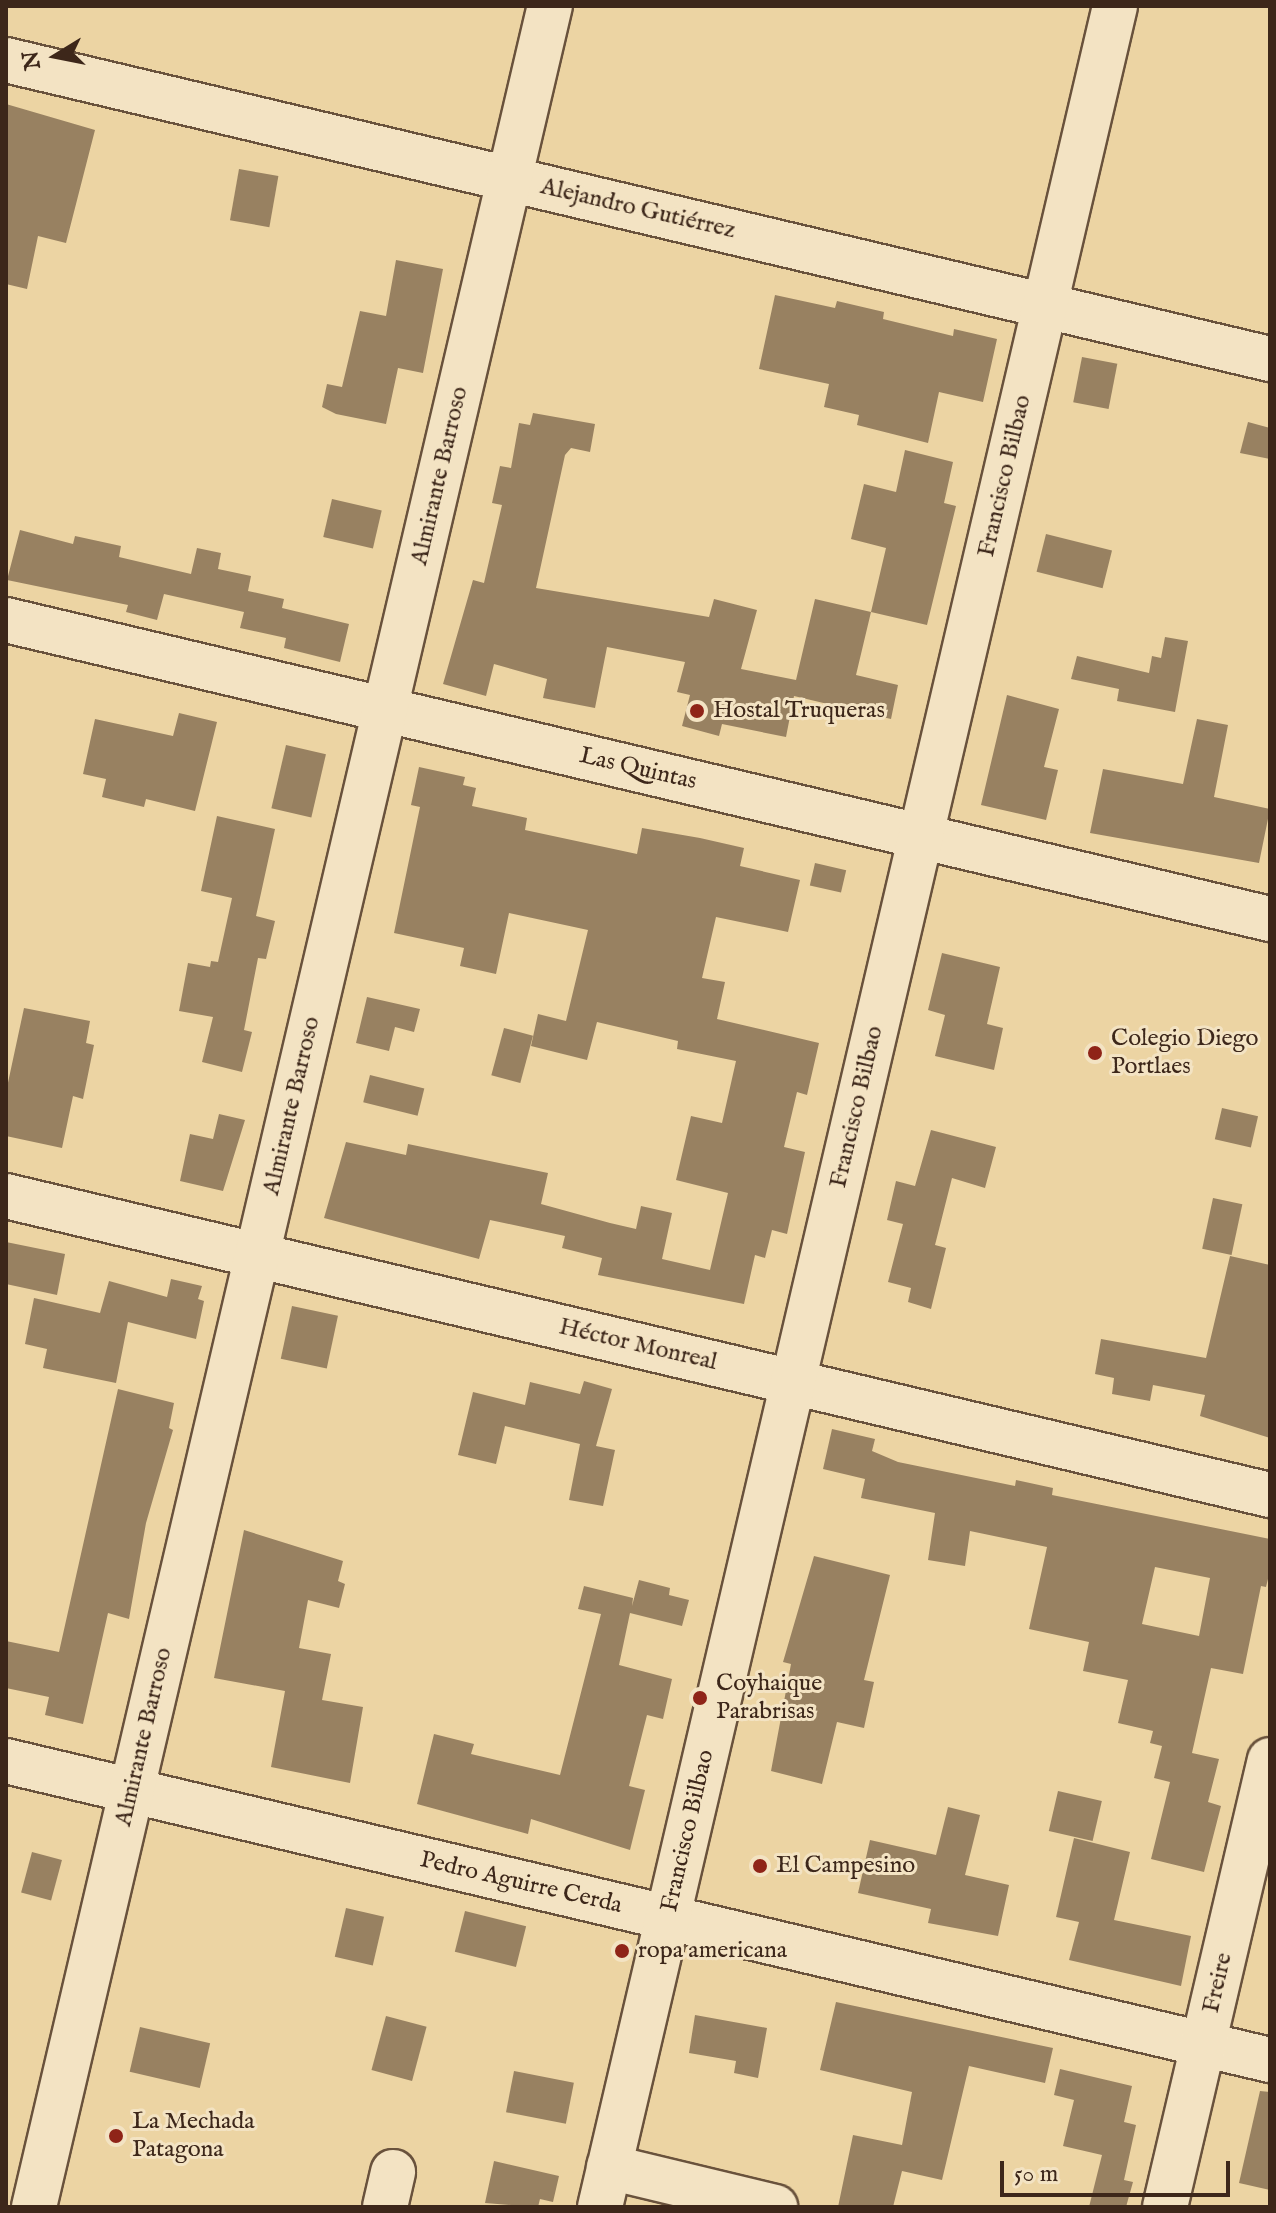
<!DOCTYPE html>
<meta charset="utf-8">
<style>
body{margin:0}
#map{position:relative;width:1276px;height:2213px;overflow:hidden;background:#ecd4a3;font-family:"IM FELL English",serif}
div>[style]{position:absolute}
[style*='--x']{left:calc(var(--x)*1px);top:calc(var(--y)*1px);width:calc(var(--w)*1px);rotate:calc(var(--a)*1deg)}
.building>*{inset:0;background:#988161;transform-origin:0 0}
.roads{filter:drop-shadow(2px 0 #69523c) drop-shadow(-2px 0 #69523c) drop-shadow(0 2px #69523c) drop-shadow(0 -2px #69523c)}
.minor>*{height:44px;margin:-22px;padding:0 22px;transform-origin:22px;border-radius:22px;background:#f3e3c3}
.dots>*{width:22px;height:22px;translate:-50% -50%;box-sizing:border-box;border:4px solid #f3e3c3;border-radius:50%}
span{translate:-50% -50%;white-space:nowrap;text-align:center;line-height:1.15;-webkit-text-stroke:6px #f3e3c3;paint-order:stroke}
.street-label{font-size:24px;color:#3d271a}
.poi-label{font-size:24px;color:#3d271a}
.left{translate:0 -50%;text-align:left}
.frame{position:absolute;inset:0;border:8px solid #3d271a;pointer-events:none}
.north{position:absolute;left:16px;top:16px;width:80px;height:80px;-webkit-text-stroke:6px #f3e3c3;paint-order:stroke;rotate:260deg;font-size:22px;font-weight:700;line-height:32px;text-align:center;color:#3d271a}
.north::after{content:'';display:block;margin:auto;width:28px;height:36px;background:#3d271a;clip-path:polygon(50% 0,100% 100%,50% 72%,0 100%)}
.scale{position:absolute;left:1000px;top:2161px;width:230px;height:36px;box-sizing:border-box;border:4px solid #3d271a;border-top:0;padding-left:10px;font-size:24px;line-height:28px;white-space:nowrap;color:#3d271a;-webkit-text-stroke:6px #f3e3c3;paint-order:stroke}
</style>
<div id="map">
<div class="building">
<i style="clip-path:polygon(6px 104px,95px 130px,66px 243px,38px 236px,27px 289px,6px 284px)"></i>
<i style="left:239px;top:169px;width:40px;height:52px;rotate:10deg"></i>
<i style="clip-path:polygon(396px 260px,443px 269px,423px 373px,398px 368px,386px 424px,336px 414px,322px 407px,327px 384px,342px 387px,360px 311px,386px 316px)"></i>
<i style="clip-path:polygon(775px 295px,835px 308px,837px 301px,884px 312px,883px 319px,953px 336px,954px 329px,997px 339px,983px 402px,939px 392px,928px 443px,857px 425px,859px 415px,824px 407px,829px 384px,759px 369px)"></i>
<i style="left:1082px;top:357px;width:36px;height:46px;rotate:11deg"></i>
<i style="clip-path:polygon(533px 413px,595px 424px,590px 452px,571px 448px,565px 455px,536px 588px,709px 617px,714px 599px,757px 610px,741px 669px,796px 680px,815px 599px,871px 612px,856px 675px,898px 685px,891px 719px,794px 696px,786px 737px,722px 724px,719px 736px,682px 726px,690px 695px,677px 692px,685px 662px,607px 647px,595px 708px,543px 698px,547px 679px,494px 664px,486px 696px,443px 684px,473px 580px,484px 583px,502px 505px,492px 503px,500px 466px,511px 468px,519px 423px,530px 425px)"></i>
<i style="clip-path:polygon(1248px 422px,1270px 428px,1270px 459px,1240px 453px)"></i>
<i style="clip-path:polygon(905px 450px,953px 462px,944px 503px,956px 506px,927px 625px,871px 612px,886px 548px,851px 539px,864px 484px,896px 492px)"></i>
<i style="left:332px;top:499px;width:51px;height:39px;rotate:13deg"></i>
<i style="clip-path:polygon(20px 530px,73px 544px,75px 536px,121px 546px,119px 557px,191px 574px,197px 548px,221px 553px,218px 569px,251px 576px,248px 591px,284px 599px,282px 608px,349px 624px,340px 662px,284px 648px,286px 638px,240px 628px,244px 612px,164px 594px,157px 620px,126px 612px,128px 605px,7px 580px)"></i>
<i style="left:1046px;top:534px;width:68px;height:39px;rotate:14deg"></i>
<i style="clip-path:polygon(1165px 637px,1188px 641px,1175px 712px,1117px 701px,1119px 689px,1071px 679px,1077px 656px,1149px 673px,1152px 656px,1161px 658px)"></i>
<i style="clip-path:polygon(1007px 695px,1059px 709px,1044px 767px,1058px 770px,1046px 820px,981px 805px)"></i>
<i style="clip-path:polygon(179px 713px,217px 722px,195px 811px,146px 799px,144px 807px,102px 797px,106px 779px,83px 774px,95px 719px,173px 736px)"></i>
<i style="clip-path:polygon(1197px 719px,1228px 725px,1214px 797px,1270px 809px,1259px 863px,1090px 833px,1103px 769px,1183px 784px)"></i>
<i style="left:286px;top:745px;width:41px;height:65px;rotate:13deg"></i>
<i style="clip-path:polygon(419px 767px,465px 777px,463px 785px,476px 788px,472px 806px,527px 818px,525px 830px,637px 854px,642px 828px,700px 838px,744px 848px,740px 866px,800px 880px,788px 932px,716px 917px,702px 978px,725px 982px,717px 1019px,819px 1043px,807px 1095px,797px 1092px,784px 1147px,805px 1152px,787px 1234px,772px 1230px,765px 1258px,755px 1255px,744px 1304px,598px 1275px,602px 1258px,562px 1248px,565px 1236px,490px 1220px,479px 1259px,324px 1218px,346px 1142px,406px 1155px,408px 1144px,548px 1173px,541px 1204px,610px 1223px,636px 1229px,641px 1206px,672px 1213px,662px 1259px,710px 1270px,728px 1193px,676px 1180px,691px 1116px,722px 1123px,736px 1061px,677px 1049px,678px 1041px,597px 1022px,587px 1060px,531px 1046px,538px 1014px,566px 1021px,588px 930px,509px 913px,496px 974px,460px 966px,464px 948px,394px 933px,420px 807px,411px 805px)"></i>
<i style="clip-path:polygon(217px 816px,275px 829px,256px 916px,275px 921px,266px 959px,258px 958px,244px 1030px,252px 1032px,242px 1072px,202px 1062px,213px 1017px,179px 1011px,188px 963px,210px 967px,211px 961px,218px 962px,232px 898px,201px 891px)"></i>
<i style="left:815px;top:863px;width:32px;height:23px;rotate:13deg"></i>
<i style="clip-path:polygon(942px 953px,1000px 967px,987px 1024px,1003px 1028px,994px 1070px,935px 1056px,945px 1015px,928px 1010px)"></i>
<i style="clip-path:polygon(367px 997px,420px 1009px,414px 1032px,395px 1027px,389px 1051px,356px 1043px)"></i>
<i style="clip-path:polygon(24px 1008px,90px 1021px,86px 1043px,94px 1045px,83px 1099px,73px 1096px,62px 1148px,6px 1136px,6px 1092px)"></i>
<i style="left:504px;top:1028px;width:30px;height:49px;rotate:15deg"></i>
<i style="left:370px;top:1075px;width:56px;height:28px;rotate:14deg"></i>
<i style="left:1222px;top:1108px;width:37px;height:32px;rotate:13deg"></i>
<i style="clip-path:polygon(219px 1114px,245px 1120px,223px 1191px,180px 1181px,190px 1134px,213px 1139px)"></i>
<i style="clip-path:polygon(931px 1130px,996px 1147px,985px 1188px,952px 1178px,935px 1245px,946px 1248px,931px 1309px,908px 1302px,911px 1288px,888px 1282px,903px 1224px,887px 1220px,896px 1181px,915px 1186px)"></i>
<i style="left:1213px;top:1198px;width:30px;height:52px;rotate:12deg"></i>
<i style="clip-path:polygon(6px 1242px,65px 1254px,57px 1295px,6px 1284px)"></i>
<i style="clip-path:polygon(1230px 1256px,1270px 1265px,1270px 1438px,1200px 1416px,1205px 1395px,1153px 1385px,1150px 1401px,1112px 1394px,1114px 1378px,1095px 1374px,1101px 1339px,1206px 1358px)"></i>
<i style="clip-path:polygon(171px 1279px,202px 1286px,198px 1299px,204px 1301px,196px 1339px,128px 1322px,116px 1383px,43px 1368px,47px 1349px,25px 1344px,34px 1298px,100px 1313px,109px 1281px,167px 1297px)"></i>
<i style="left:292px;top:1306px;width:47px;height:54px;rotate:12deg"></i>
<i style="clip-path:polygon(584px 1381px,612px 1389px,596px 1446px,615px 1450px,603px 1506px,569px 1500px,580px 1444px,505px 1426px,496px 1464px,458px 1455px,473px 1392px,525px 1405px,530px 1382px,580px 1394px)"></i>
<i style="clip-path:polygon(118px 1389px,174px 1403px,169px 1428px,173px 1430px,146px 1523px,129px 1619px,108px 1613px,83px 1724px,45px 1715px,49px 1697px,6px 1688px,6px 1641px,59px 1652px)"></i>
<i style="clip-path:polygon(evenodd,832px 1429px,875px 1439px,872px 1451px,898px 1462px,1015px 1486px,1016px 1480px,1053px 1488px,1052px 1495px,1270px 1539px,1270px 1571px,1266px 1587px,1261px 1586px,1243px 1674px,1211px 1668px,1192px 1753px,1219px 1759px,1208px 1802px,1221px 1806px,1204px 1872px,1151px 1859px,1170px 1782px,1154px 1778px,1162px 1746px,1150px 1743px,1153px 1731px,1118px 1723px,1128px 1680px,1083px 1671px,1089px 1642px,1029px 1629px,1047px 1547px,970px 1531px,965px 1566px,928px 1560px,935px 1513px,861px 1498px,865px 1479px,823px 1469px,832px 1429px,1155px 1567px,1210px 1578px,1199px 1636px,1142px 1624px,1155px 1567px)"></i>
<i style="clip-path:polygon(244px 1530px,343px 1561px,338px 1581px,345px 1584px,339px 1608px,308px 1600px,299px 1648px,331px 1654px,322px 1700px,363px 1707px,350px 1783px,271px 1767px,285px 1691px,214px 1678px)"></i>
<i style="clip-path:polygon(814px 1556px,890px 1575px,864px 1680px,874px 1682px,864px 1728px,837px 1722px,822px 1784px,771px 1771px,791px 1664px,783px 1662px)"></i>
<i style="clip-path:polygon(639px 1580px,670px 1588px,669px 1595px,689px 1600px,682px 1626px,630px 1613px,619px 1665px,672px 1679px,663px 1719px,647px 1715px,629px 1786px,645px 1790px,630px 1850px,531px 1819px,528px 1834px,417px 1804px,434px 1734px,474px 1744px,471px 1754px,560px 1775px,601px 1614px,578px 1609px,584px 1586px,633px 1598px,632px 1606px)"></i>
<i style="left:1058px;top:1791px;width:45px;height:41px;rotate:13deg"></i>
<i style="clip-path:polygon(948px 1807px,980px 1815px,965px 1875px,1009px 1885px,998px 1936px,928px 1923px,931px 1909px,858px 1893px,870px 1840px,936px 1855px)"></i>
<i style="clip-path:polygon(1074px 1838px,1130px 1852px,1114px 1920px,1191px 1936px,1181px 1986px,1069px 1960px,1079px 1922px,1056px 1917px)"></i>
<i style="left:32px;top:1852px;width:31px;height:42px;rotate:15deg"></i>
<i style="left:346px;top:1908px;width:39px;height:50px;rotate:13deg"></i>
<i style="left:465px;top:1911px;width:63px;height:42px;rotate:14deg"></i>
<i style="clip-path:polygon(836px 2002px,1053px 2048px,1045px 2083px,969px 2066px,942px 2180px,902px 2171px,893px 2207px,838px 2207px,853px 2135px,902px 2145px,912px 2092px,820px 2070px)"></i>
<i style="clip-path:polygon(695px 2015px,767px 2028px,758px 2078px,734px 2073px,736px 2061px,689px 2053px)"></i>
<i style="left:386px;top:2016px;width:42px;height:56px;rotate:15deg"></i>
<i style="left:140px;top:2027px;width:72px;height:46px;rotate:13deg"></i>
<i style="clip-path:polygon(1060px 2069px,1132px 2086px,1124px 2122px,1136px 2125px,1124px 2180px,1133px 2182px,1126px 2207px,1089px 2207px,1102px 2155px,1063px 2146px,1074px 2100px,1054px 2095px)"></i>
<i style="left:514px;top:2071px;width:61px;height:42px;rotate:11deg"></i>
<i style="clip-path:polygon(1260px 2091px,1270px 2092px,1270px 2190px,1239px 2183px)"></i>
<i style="clip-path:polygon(494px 2161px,559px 2176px,553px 2202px,540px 2199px,538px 2207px,485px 2203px)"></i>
</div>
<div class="roads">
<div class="minor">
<i style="--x:6;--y:60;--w:1299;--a:13.31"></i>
<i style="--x:6;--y:620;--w:1299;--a:13.31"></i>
<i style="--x:6;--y:1196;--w:1299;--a:13.31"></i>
<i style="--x:6;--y:1761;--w:1299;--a:13.31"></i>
<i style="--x:609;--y:2167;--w:171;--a:13.5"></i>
<i style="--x:34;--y:2207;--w:2261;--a:-76.81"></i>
<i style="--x:385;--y:2207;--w:36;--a:-77"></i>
<i style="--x:600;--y:2207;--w:2260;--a:-76.83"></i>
<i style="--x:1165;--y:2207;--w:459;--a:-76.8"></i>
</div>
</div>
<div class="dots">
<i style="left:697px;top:711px;background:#8f2418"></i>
<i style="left:1095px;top:1053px;background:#8f2418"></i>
<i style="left:700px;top:1698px;background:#8f2418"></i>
<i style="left:760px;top:1866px;background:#8f2418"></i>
<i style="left:622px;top:1951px;background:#8f2418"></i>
<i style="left:116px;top:2136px;background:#8f2418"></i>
</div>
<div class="street-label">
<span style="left:638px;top:209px;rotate:13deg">Alejandro Gutiérrez</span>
<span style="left:440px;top:476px;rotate:-77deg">Almirante Barroso</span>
<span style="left:1005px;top:476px;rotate:-77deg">Francisco Bilbao</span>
<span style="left:638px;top:769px;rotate:13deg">Las Quintas</span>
<span style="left:292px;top:1106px;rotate:-77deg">Almirante Barroso</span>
<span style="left:857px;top:1107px;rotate:-77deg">Francisco Bilbao</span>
<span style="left:638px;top:1345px;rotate:13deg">Héctor Monreal</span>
<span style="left:144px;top:1737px;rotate:-77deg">Almirante Barroso</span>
<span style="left:688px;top:1831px;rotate:-77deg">Francisco Bilbao</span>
<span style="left:521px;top:1883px;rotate:13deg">Pedro Aguirre Cerda</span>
<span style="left:1218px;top:1983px;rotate:-77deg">Freire</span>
</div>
<div class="poi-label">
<span class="left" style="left:713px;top:711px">Hostal Truqueras</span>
<span class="left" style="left:1111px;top:1053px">Colegio Diego<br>Portlaes</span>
<span class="left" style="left:716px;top:1698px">Coyhaique<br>Parabrisas</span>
<span class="left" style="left:776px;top:1866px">El Campesino</span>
<span class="left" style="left:638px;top:1951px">ropa americana</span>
<span class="left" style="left:132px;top:2136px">La Mechada<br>Patagona</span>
</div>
<div class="frame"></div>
<div class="north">N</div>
<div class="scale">50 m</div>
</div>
